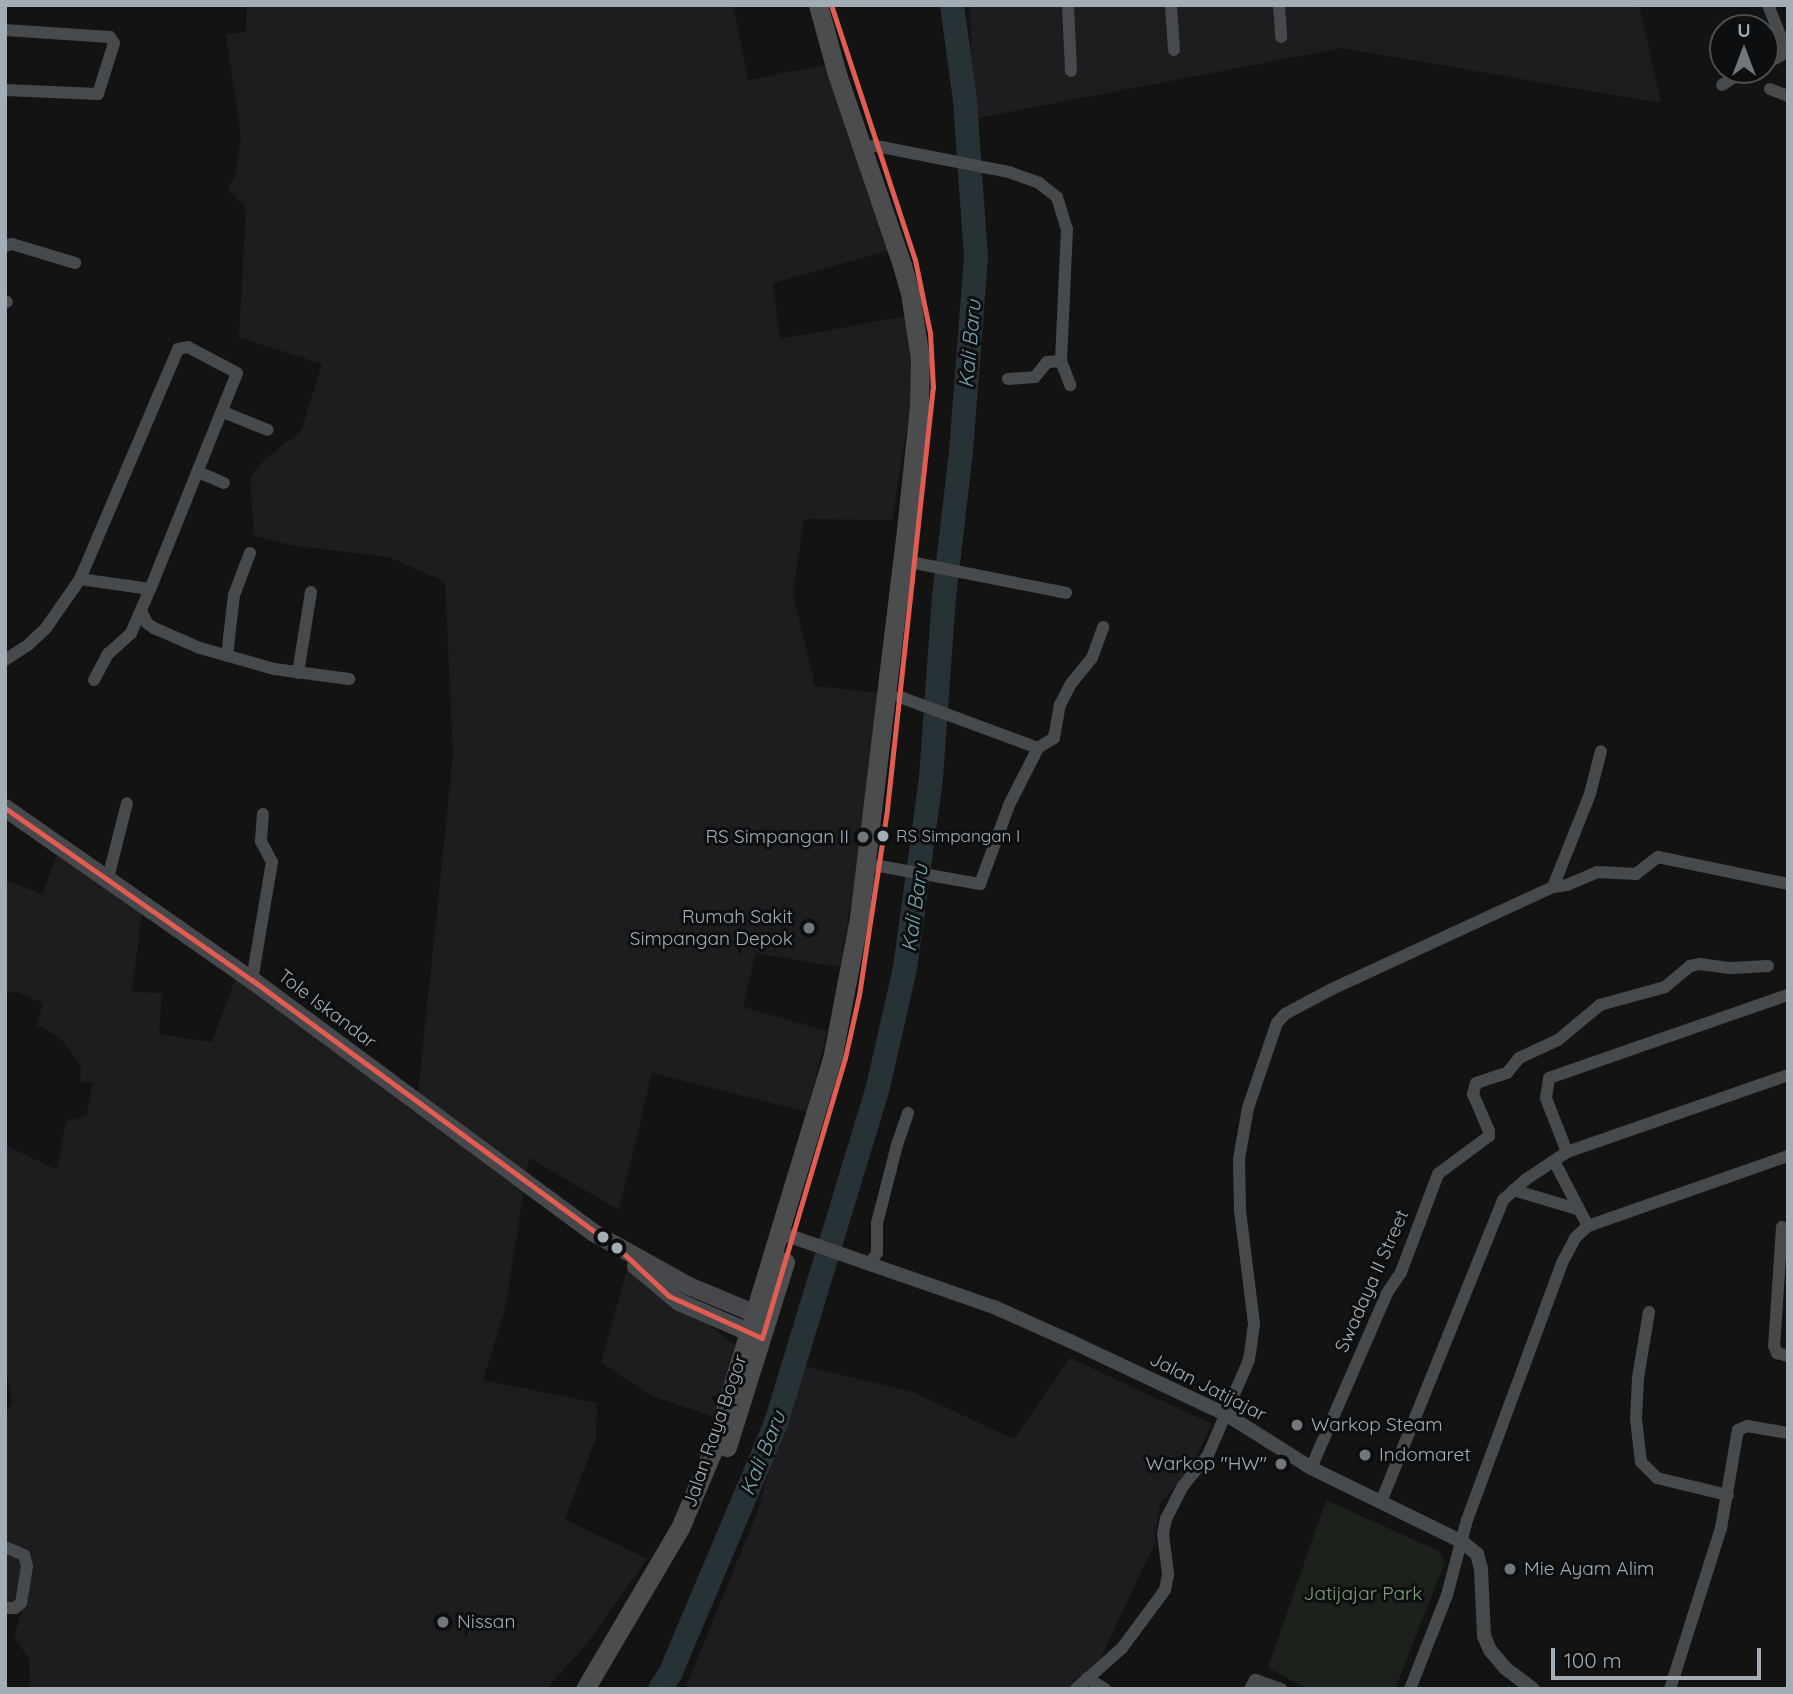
<!DOCTYPE html>
<style>
body{margin:0}
#map{position:relative;width:1793px;height:1694px;overflow:hidden;background:#131313;font-family:Quicksand,sans-serif}
div>[style]{position:absolute}
[style*='--x']{left:calc(var(--x)*1px);top:calc(var(--y)*1px);width:calc(var(--w)*1px);rotate:calc(var(--a)*1deg)}
.built>*{inset:0;background:#1d1d1f}
.green>*{inset:0;background:#1c221b}
.river>*{height:24px;margin:-12px;padding:0 12px;transform-origin:12px;border-radius:12px;background:#263236}
.minor>*{height:12px;margin:-6px;padding:0 6px;transform-origin:6px;border-radius:6px;background:#474a4c}
.tertiary>*{height:14px;margin:-7px;padding:0 7px;transform-origin:7px;border-radius:7px;background:#474a4c}
.secondary>*{height:18px;margin:-9px;padding:0 9px;transform-origin:9px;border-radius:9px;background:#46484b}
.trunk>*{height:19px;margin:-9.5px;padding:0 9.5px;transform-origin:9.5px;border-radius:9.5px;background:#4a4c4e}
.bus-1>*{height:5px;margin:-2.5px;padding:0 2.5px;transform-origin:2.5px;border-radius:2.5px;background:#e15c51}
.dots>*{width:19px;height:19px;translate:-50% -50%;box-sizing:border-box;border:4px solid #0d0e0f;border-radius:50%}
span{translate:-50% -50%;white-space:nowrap;text-align:center;line-height:1.15;-webkit-text-stroke:6px #0d0e0f;paint-order:stroke}
.bus-label{font-size:17px;color:#a3adb6}
.left{translate:0 -50%;text-align:left}
.poi-label{font-size:19px;color:#a3adb6}
.right{translate:-100% -50%;text-align:right}
.street-label{font-size:19px;color:#a3adb6}
.park-label{font-size:19px;color:#7fa279}
.water-label{font-size:21px;color:#77a4b3;font-style:italic}
.frame{position:absolute;inset:0;border:7px solid #a3adb6;pointer-events:none}
.north{position:absolute;left:1709px;top:14px;width:70px;height:70px;box-sizing:border-box;background:#0d0e0f;border:2px solid #494e52;border-radius:50%;rotate:0deg;font-size:19px;font-weight:700;line-height:28px;text-align:center;color:#a3adb6}
.north::after{content:'';display:block;margin:auto;width:24px;height:32px;background:#71777d;clip-path:polygon(50% 0,100% 100%,50% 72%,0 100%)}
.scale{position:absolute;left:1551px;top:1648px;width:210px;height:32px;box-sizing:border-box;border:4px solid #a3adb6;border-top:0;padding-left:9px;font-size:21px;line-height:24px;white-space:nowrap;color:#a3adb6;-webkit-text-stroke:5px #0d0e0f;paint-order:stroke}
</style>
<div id="map">
<div class="built">
<i style="clip-path:polygon(247px 5px,733px 5px,748px 80px,834px 63px,898px 248px,773px 283px,780px 339px,907px 316px,914px 385px,892px 520px,804px 519px,793px 593px,815px 686px,881px 693px,859px 859px,840px 967px,756px 953px,743px 1007px,827px 1031px,807px 1112px,652px 1073px,619px 1210px,529px 1158px,505px 1309px,483px 1380px,597px 1403px,596px 1438px,565px 1519px,647px 1559px,586px 1645px,546px 1689px,30px 1689px,29px 1659px,14px 1637px,22px 1611px,5px 1604px,5px 1420px,12px 1400px,5px 1367px,5px 1145px,57px 1170px,66px 1121px,87px 1115px,93px 1082px,80px 1082px,81px 1066px,60px 1038px,37px 1025px,43px 1003px,16px 992px,5px 993px,5px 880px,42px 894px,60px 848px,143px 904px,132px 992px,162px 993px,159px 1034px,212px 1042px,237px 975px,416px 1113px,453px 756px,445px 582px,389px 557px,295px 546px,254px 536px,250px 478px,265px 459px,301px 431px,322px 364px,239px 337px,246px 207px,227px 189px,235px 176px,241px 137px,226px 35px,246px 32px)"></i>
<i style="clip-path:polygon(970px 5px,1639px 5px,1661px 103px,1342px 48px,972px 119px)"></i>
<i style="clip-path:polygon(628px 1266px,740px 1348px,714px 1417px,653px 1396px,601px 1363px)"></i>
<i style="clip-path:polygon(1070px 1358px,1212px 1424px,1192px 1466px,1160px 1504px,1154px 1545px,1086px 1689px,685px 1689px,759px 1508px,795px 1364px,910px 1391px,1014px 1439px)"></i>
</div>
<div class="green">
<i style="clip-path:polygon(1326px 1500px,1439px 1551px,1445px 1562px,1395px 1689px,1308px 1689px,1268px 1668px)"></i>
</div>
<div class="river">
<i style="--x:660;--y:1689;--w:18;--a:-56"></i>
<i style="--x:670;--y:1674;--w:272;--a:-67.1"></i>
<i style="--x:776;--y:1423;--w:351;--a:-73.1"></i>
<i style="--x:878;--y:1087;--w:122;--a:-77.2"></i>
<i style="--x:905;--y:968;--w:192;--a:-82.2"></i>
<i style="--x:931;--y:778;--w:181;--a:-85.9"></i>
<i style="--x:944;--y:597;--w:146;--a:-83.3"></i>
<i style="--x:961;--y:452;--w:195;--a:-85.6"></i>
<i style="--x:976;--y:258;--w:158;--a:-94"></i>
<i style="--x:965;--y:100;--w:96;--a:-97.8"></i>
</div>
<div class="minor">
<i style="--x:1068;--y:5;--w:66;--a:87.4"></i>
<i style="--x:1171;--y:5;--w:45;--a:86.2"></i>
<i style="--x:1279;--y:5;--w:32;--a:86"></i>
<i style="--x:1768;--y:5;--w:51;--a:68"></i>
<i style="--x:5;--y:30;--w:105;--a:3.8"></i>
<i style="--x:110;--y:37;--w:7;--a:56"></i>
<i style="--x:114;--y:43;--w:53;--a:107.4"></i>
<i style="--x:98;--y:94;--w:93;--a:-177.5"></i>
<i style="--x:1765;--y:64;--w:26;--a:-28"></i>
<i style="--x:1722;--y:85;--w:14;--a:-34"></i>
<i style="--x:1734;--y:77;--w:26;--a:-16"></i>
<i style="--x:1770;--y:89;--w:19;--a:21"></i>
<i style="--x:863;--y:147;--w:13;--a:-4"></i>
<i style="--x:876;--y:146;--w:136;--a:11.1"></i>
<i style="--x:1009;--y:172;--w:32;--a:20"></i>
<i style="--x:1039;--y:183;--w:23;--a:38"></i>
<i style="--x:1057;--y:197;--w:34;--a:73"></i>
<i style="--x:1067;--y:229;--w:132;--a:92.6"></i>
<i style="--x:1061;--y:361;--w:26;--a:69"></i>
<i style="--x:5;--y:246;--w:7;--a:-16"></i>
<i style="--x:12;--y:244;--w:66;--a:16.8"></i>
<i style="--x:5;--y:301;--w:2;--a:27"></i>
<i style="--x:1008;--y:379;--w:27;--a:-4"></i>
<i style="--x:1035;--y:377;--w:19;--a:-51"></i>
<i style="--x:1047;--y:362;--w:14;--a:-4"></i>
<i style="--x:223;--y:412;--w:48;--a:21.8"></i>
<i style="--x:198;--y:472;--w:28;--a:23"></i>
<i style="--x:915;--y:563;--w:154;--a:11.2"></i>
<i style="--x:142;--y:613;--w:11;--a:63"></i>
<i style="--x:147;--y:623;--w:9;--a:36"></i>
<i style="--x:154;--y:628;--w:50;--a:23.5"></i>
<i style="--x:200;--y:648;--w:77;--a:15.8"></i>
<i style="--x:274;--y:669;--w:76;--a:7.6"></i>
<i style="--x:227;--y:656;--w:61;--a:-83.5"></i>
<i style="--x:234;--y:595;--w:45;--a:-69.1"></i>
<i style="--x:5;--y:660;--w:27;--a:-33"></i>
<i style="--x:28;--y:645;--w:25;--a:-43"></i>
<i style="--x:46;--y:628;--w:60;--a:-55.2"></i>
<i style="--x:80;--y:579;--w:250;--a:-66.9"></i>
<i style="--x:178;--y:349;--w:10;--a:-11"></i>
<i style="--x:188;--y:347;--w:55;--a:28"></i>
<i style="--x:237;--y:373;--w:233;--a:111.9"></i>
<i style="--x:150;--y:589;--w:71;--a:-171.9"></i>
<i style="--x:298;--y:673;--w:82;--a:-80.9"></i>
<i style="--x:94;--y:680;--w:30;--a:-62"></i>
<i style="--x:108;--y:654;--w:31;--a:-42"></i>
<i style="--x:131;--y:633;--w:48;--a:-66.6"></i>
<i style="--x:900;--y:697;--w:147;--a:20.3"></i>
<i style="--x:879;--y:866;--w:103;--a:10.1"></i>
<i style="--x:980;--y:884;--w:84;--a:-69.8"></i>
<i style="--x:1009;--y:805;--w:64;--a:-63"></i>
<i style="--x:1038;--y:748;--w:19;--a:-32"></i>
<i style="--x:1054;--y:738;--w:34;--a:-80"></i>
<i style="--x:1060;--y:705;--w:22;--a:-63"></i>
<i style="--x:1070;--y:685;--w:35;--a:-51"></i>
<i style="--x:1092;--y:658;--w:33;--a:-70"></i>
<i style="--x:108;--y:878;--w:77;--a:-75.8"></i>
<i style="--x:1553;--y:887;--w:14;--a:-8"></i>
<i style="--x:1567;--y:885;--w:33;--a:-23"></i>
<i style="--x:1597;--y:872;--w:39;--a:3"></i>
<i style="--x:1636;--y:874;--w:28;--a:-38"></i>
<i style="--x:1658;--y:857;--w:133;--a:11.7"></i>
<i style="--x:252;--y:980;--w:120;--a:-80.4"></i>
<i style="--x:272;--y:862;--w:24;--a:-118"></i>
<i style="--x:261;--y:841;--w:27;--a:-86"></i>
<i style="--x:1567;--y:1152;--w:58;--a:-111.3"></i>
<i style="--x:1546;--y:1098;--w:20;--a:-81"></i>
<i style="--x:1549;--y:1078;--w:253;--a:-19.2"></i>
<i style="--x:1554;--y:1161;--w:73;--a:62.4"></i>
<i style="--x:1513;--y:1190;--w:67;--a:16.5"></i>
<i style="--x:1782;--y:1227;--w:119;--a:93.8"></i>
<i style="--x:1774;--y:1346;--w:8;--a:67"></i>
<i style="--x:1777;--y:1353;--w:11;--a:15"></i>
<i style="--x:870;--y:1263;--w:12;--a:-55"></i>
<i style="--x:877;--y:1253;--w:30;--a:-90"></i>
<i style="--x:877;--y:1223;--w:81;--a:-75.6"></i>
<i style="--x:897;--y:1145;--w:34;--a:-71"></i>
<i style="--x:1649;--y:1312;--w:67;--a:99.5"></i>
<i style="--x:1638;--y:1378;--w:41;--a:92.8"></i>
<i style="--x:1636;--y:1419;--w:43;--a:83.4"></i>
<i style="--x:1641;--y:1462;--w:23;--a:45"></i>
<i style="--x:1657;--y:1478;--w:73;--a:13.5"></i>
<i style="--x:1311;--y:1468;--w:191;--a:-66.5"></i>
<i style="--x:1387;--y:1293;--w:25;--a:-56"></i>
<i style="--x:1401;--y:1272;--w:105;--a:-69.3"></i>
<i style="--x:1438;--y:1174;--w:64;--a:-36.7"></i>
<i style="--x:1489;--y:1136;--w:5;--a:-90"></i>
<i style="--x:1489;--y:1131;--w:40;--a:-113.4"></i>
<i style="--x:1473;--y:1094;--w:11;--a:-75"></i>
<i style="--x:1476;--y:1083;--w:33;--a:-18"></i>
<i style="--x:1507;--y:1073;--w:19;--a:-51"></i>
<i style="--x:1519;--y:1058;--w:43;--a:-24.8"></i>
<i style="--x:1558;--y:1040;--w:55;--a:-39.8"></i>
<i style="--x:1600;--y:1005;--w:67;--a:-15.5"></i>
<i style="--x:1665;--y:987;--w:33;--a:-40"></i>
<i style="--x:1690;--y:966;--w:10;--a:-11"></i>
<i style="--x:1700;--y:964;--w:30;--a:8"></i>
<i style="--x:1730;--y:968;--w:38;--a:-3"></i>
<i style="--x:1381;--y:1502;--w:326;--a:-68"></i>
<i style="--x:1503;--y:1200;--w:30;--a:-42"></i>
<i style="--x:1525;--y:1180;--w:50;--a:-33.7"></i>
<i style="--x:1567;--y:1152;--w:234;--a:-19.2"></i>
<i style="--x:5;--y:1547;--w:21;--a:23"></i>
<i style="--x:24;--y:1555;--w:11;--a:75"></i>
<i style="--x:27;--y:1566;--w:37;--a:99"></i>
<i style="--x:21;--y:1603;--w:8;--a:140"></i>
<i style="--x:15;--y:1608;--w:10;--a:180"></i>
<i style="--x:1087;--y:1678;--w:21;--a:31"></i>
<i style="--x:1076;--y:1689;--w:62;--a:-41.7"></i>
<i style="--x:1122;--y:1648;--w:72;--a:-53.4"></i>
<i style="--x:1165;--y:1590;--w:16;--a:-79"></i>
<i style="--x:1168;--y:1574;--w:40;--a:-97.1"></i>
<i style="--x:1163;--y:1534;--w:15;--a:-79"></i>
<i style="--x:1166;--y:1519;--w:37;--a:-63"></i>
<i style="--x:1183;--y:1486;--w:40;--a:-51"></i>
<i style="--x:1208;--y:1455;--w:103;--a:-66.7"></i>
<i style="--x:1249;--y:1360;--w:36;--a:-82"></i>
<i style="--x:1254;--y:1324;--w:115;--a:-97"></i>
<i style="--x:1240;--y:1210;--w:51;--a:-91.1"></i>
<i style="--x:1239;--y:1159;--w:52;--a:-80"></i>
<i style="--x:1248;--y:1108;--w:90;--a:-71.2"></i>
<i style="--x:1277;--y:1023;--w:12;--a:-48"></i>
<i style="--x:1285;--y:1014;--w:53;--a:-28"></i>
<i style="--x:1332;--y:989;--w:243;--a:-24.8"></i>
<i style="--x:1553;--y:887;--w:100;--a:-68.3"></i>
<i style="--x:1590;--y:794;--w:44;--a:-75.7"></i>
<i style="--x:1250;--y:1689;--w:10;--a:-61"></i>
<i style="--x:1255;--y:1680;--w:28;--a:19"></i>
<i style="--x:1410;--y:1689;--w:101;--a:-68.5"></i>
<i style="--x:1447;--y:1595;--w:78;--a:-75.1"></i>
<i style="--x:1467;--y:1520;--w:276;--a:-69.7"></i>
<i style="--x:1563;--y:1261;--w:26;--a:-62"></i>
<i style="--x:1575;--y:1238;--w:18;--a:-43"></i>
<i style="--x:1588;--y:1226;--w:212;--a:-19.3"></i>
<i style="--x:1670;--y:1689;--w:169;--a:-72.4"></i>
<i style="--x:1721;--y:1528;--w:99;--a:-80.2"></i>
<i style="--x:1738;--y:1430;--w:10;--a:-24"></i>
<i style="--x:1747;--y:1426;--w:42;--a:9.7"></i>
</div>
<div class="tertiary">
<i style="--x:781;--y:1233;--w:225;--a:19.2"></i>
<i style="--x:994;--y:1307;--w:83;--a:24.1"></i>
<i style="--x:1070;--y:1341;--w:174;--a:25.2"></i>
<i style="--x:1227;--y:1415;--w:99;--a:32.2"></i>
<i style="--x:1311;--y:1468;--w:167;--a:26"></i>
<i style="--x:1461;--y:1541;--w:21;--a:39"></i>
<i style="--x:1477;--y:1554;--w:16;--a:75"></i>
<i style="--x:1481;--y:1569;--w:67;--a:87.4"></i>
<i style="--x:1484;--y:1636;--w:15;--a:67"></i>
<i style="--x:1490;--y:1650;--w:23;--a:50"></i>
<i style="--x:1505;--y:1668;--w:35;--a:37"></i>
</div>
<div class="secondary">
<i style="--x:5;--y:808;--w:301;--a:34.9"></i>
<i style="--x:252;--y:980;--w:425;--a:36.5"></i>
<i style="--x:594;--y:1233;--w:109;--a:29.2"></i>
<i style="--x:689;--y:1286;--w:86;--a:22.7"></i>
<i style="--x:636;--y:1266;--w:56;--a:39.9"></i>
<i style="--x:679;--y:1302;--w:90;--a:23.4"></i>
</div>
<div class="trunk">
<i style="--x:727;--y:1447;--w:194;--a:-72.6"></i>
<i style="--x:585;--y:1689;--w:187;--a:-59.5"></i>
<i style="--x:680;--y:1528;--w:85;--a:-67.1"></i>
<i style="--x:713;--y:1450;--w:414;--a:-73.1"></i>
<i style="--x:833;--y:1054;--w:138;--a:-79.2"></i>
<i style="--x:859;--y:918;--w:401;--a:-83.1"></i>
<i style="--x:907;--y:520;--w:115;--a:-84"></i>
<i style="--x:919;--y:406;--w:47;--a:-88.8"></i>
<i style="--x:920;--y:359;--w:67;--a:-98.6"></i>
<i style="--x:910;--y:293;--w:29;--a:-106"></i>
<i style="--x:902;--y:265;--w:202;--a:-108.8"></i>
<i style="--x:837;--y:74;--w:72;--a:-105.4"></i>
</div>
<div class="bus-1">
<i style="--x:5;--y:808;--w:301;--a:34.9"></i>
<i style="--x:252;--y:980;--w:456;--a:36.3"></i>
<i style="--x:620;--y:1250;--w:67;--a:43.2"></i>
<i style="--x:669;--y:1296;--w:102;--a:24.3"></i>
<i style="--x:762;--y:1338;--w:292;--a:-73.5"></i>
<i style="--x:845;--y:1058;--w:65;--a:-77.5"></i>
<i style="--x:859;--y:995;--w:188;--a:-81.4"></i>
<i style="--x:887;--y:809;--w:424;--a:-83.8"></i>
<i style="--x:933;--y:388;--w:55;--a:-93.1"></i>
<i style="--x:930;--y:333;--w:75;--a:-101.6"></i>
<i style="--x:915;--y:260;--w:268;--a:-108.2"></i>
</div>
<div class="dots">
<i style="left:883px;top:836px;background:#a3adb6"></i>
<i style="left:863px;top:837px;background:#71777d"></i>
<i style="left:809px;top:928px;background:#71777d"></i>
<i style="left:603px;top:1237px;background:#a3adb6"></i>
<i style="left:617px;top:1248px;background:#a3adb6"></i>
<i style="left:1297px;top:1425px;background:#71777d"></i>
<i style="left:1365px;top:1455px;background:#71777d"></i>
<i style="left:1281px;top:1464px;background:#71777d"></i>
<i style="left:1510px;top:1569px;background:#71777d"></i>
<i style="left:443px;top:1622px;background:#71777d"></i>
</div>
<div class="bus-label">
<span class="left" style="left:896px;top:836px">RS Simpangan I</span>
</div>
<div class="poi-label">
<span class="right" style="left:849px;top:837px">RS Simpangan II</span>
<span class="right" style="left:793px;top:928px">Rumah Sakit<br>Simpangan Depok</span>
<span class="left" style="left:1311px;top:1425px">Warkop Steam</span>
<span class="left" style="left:1379px;top:1455px">Indomaret</span>
<span class="right" style="left:1267px;top:1464px">Warkop "HW"</span>
<span class="left" style="left:1524px;top:1569px">Mie Ayam Alim</span>
<span class="left" style="left:457px;top:1622px">Nissan</span>
</div>
<div class="street-label">
<span style="left:327px;top:1009px;rotate:37deg">Tole Iskandar</span>
<span style="left:1372px;top:1281px;rotate:-66deg">Swadaya II Street</span>
<span style="left:1208px;top:1387px;rotate:27deg">Jalan Jatijajar</span>
<span style="left:715px;top:1431px;rotate:-71deg">Jalan Raya Bogor</span>
</div>
<div class="park-label">
<span style="left:1363px;top:1594px">Jatijajar Park</span>
</div>
<div class="water-label">
<span style="left:969px;top:344px;rotate:-85deg">Kali Baru</span>
<span style="left:914px;top:908px;rotate:-82deg">Kali Baru</span>
<span style="left:762px;top:1453px;rotate:-68deg">Kali Baru</span>
</div>
<div class="frame"></div>
<div class="north">U</div>
<div class="scale">100 m</div>
</div>
